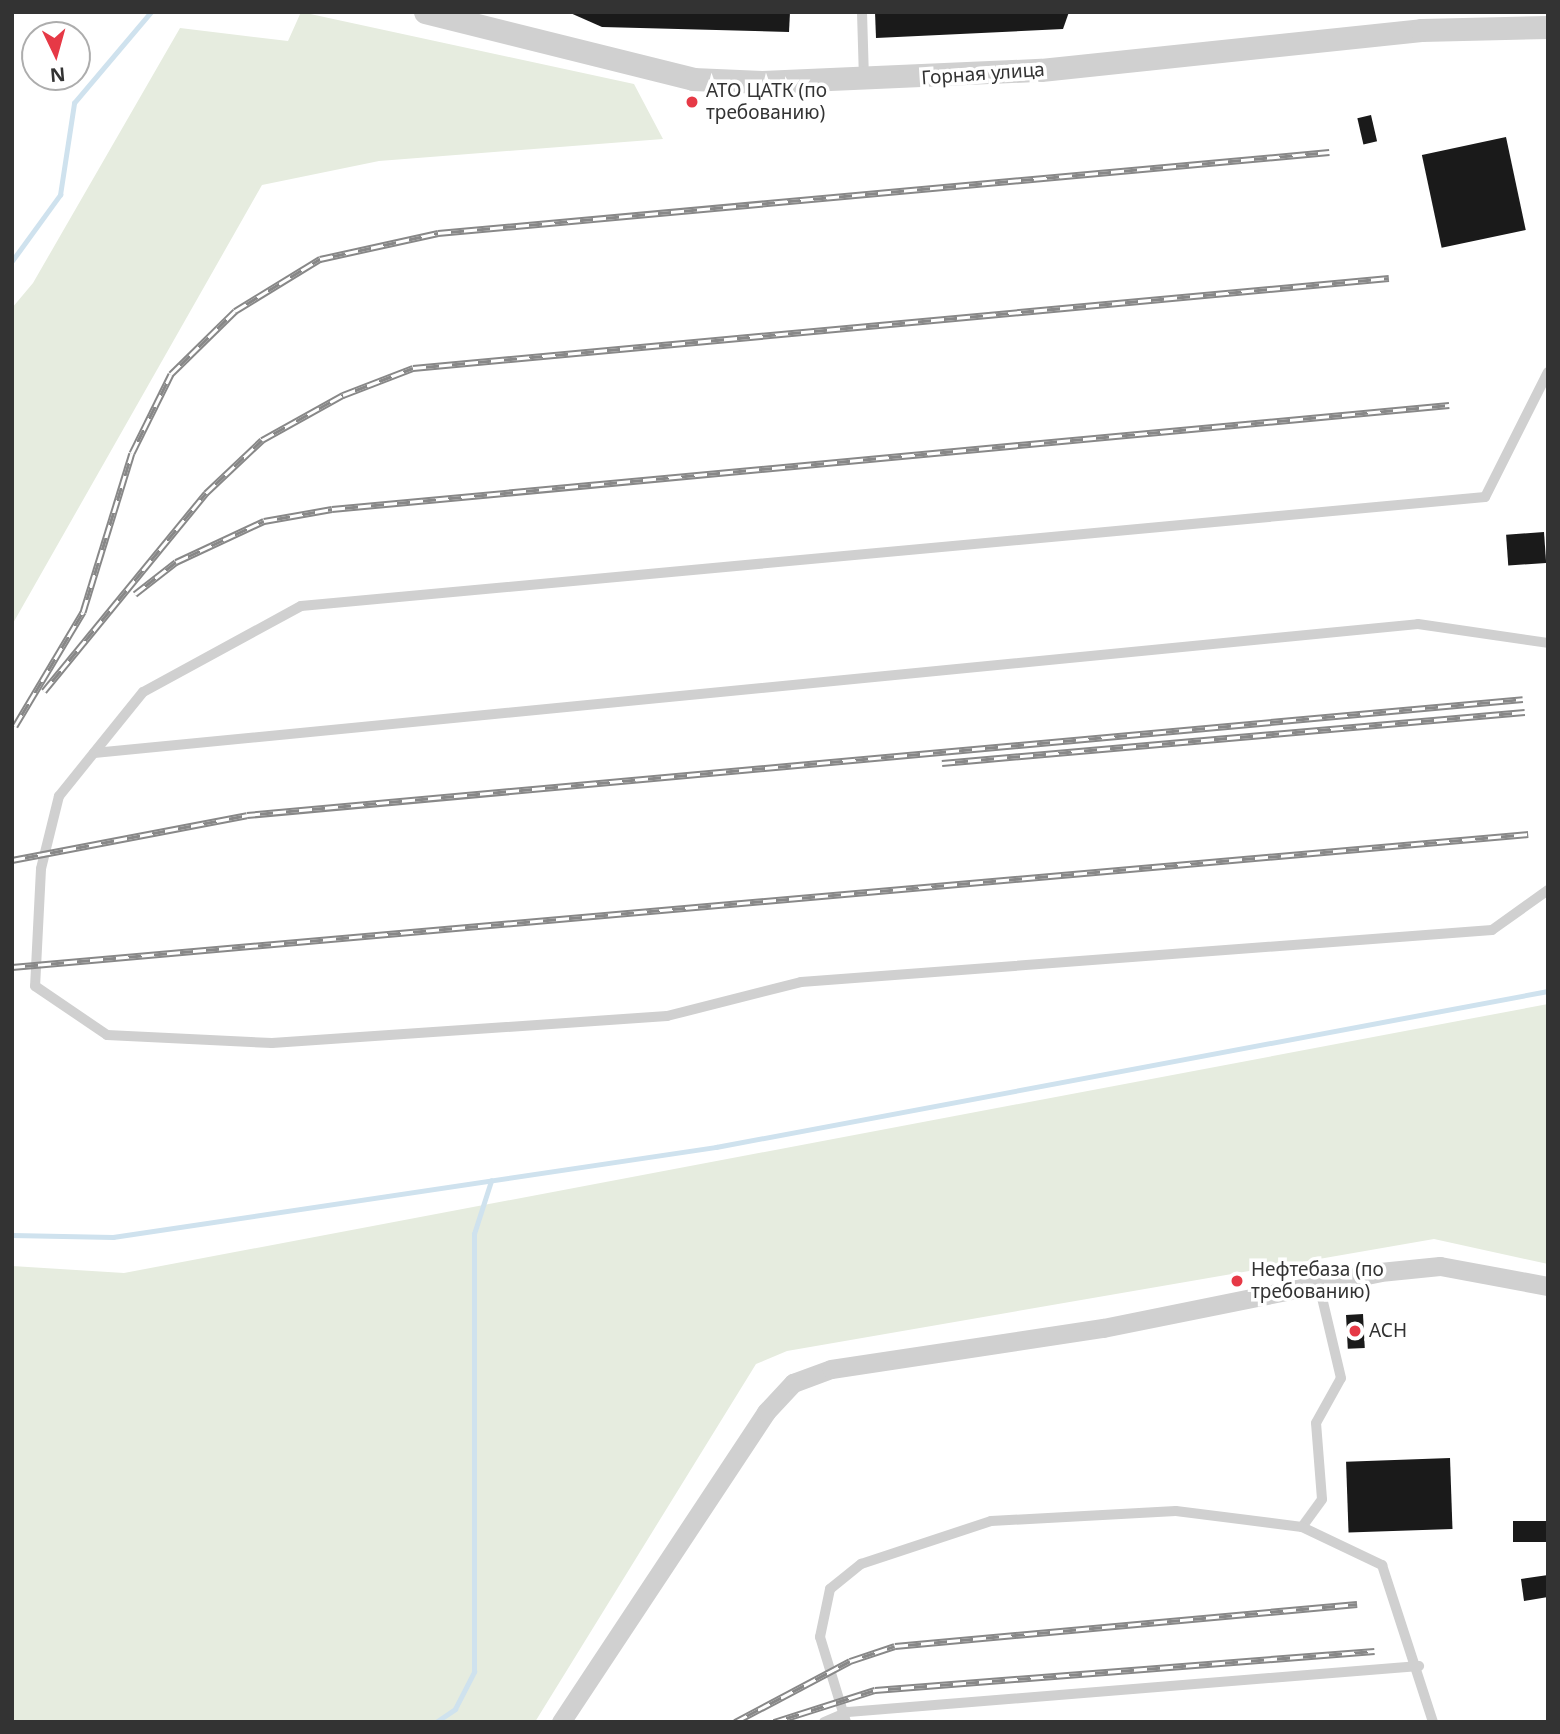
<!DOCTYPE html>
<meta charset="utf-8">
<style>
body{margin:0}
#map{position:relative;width:1560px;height:1734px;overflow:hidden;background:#fff;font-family:"Noto Sans",sans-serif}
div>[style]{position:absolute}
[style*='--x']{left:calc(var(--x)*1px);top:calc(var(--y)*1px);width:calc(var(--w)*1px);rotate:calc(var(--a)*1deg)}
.green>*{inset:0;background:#e6ecdf}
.stream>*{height:4.5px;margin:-2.25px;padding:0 2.25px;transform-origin:2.25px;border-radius:2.25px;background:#cfe2ee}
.building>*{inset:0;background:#1a1a1a;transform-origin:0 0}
.service>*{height:10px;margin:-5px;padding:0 5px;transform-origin:5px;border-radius:5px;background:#d0d0d0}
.minor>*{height:19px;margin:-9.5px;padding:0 9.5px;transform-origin:9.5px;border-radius:9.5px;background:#d0d0d0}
.tertiary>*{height:23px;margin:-11.5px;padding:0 11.5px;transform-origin:11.5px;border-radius:11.5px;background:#d0d0d0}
.rail>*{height:7px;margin-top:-3.5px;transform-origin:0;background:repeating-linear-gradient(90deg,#fff 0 13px,#888 0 26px);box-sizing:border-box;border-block:2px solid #888}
.dots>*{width:19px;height:19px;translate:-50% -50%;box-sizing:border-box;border:4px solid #fff;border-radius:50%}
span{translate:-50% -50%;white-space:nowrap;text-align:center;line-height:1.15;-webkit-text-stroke:7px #fff;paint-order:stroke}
.street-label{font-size:19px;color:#333}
.poi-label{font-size:19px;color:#333}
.left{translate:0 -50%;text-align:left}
.frame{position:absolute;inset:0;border:14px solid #333;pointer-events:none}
.north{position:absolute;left:21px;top:21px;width:70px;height:70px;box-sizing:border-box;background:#fff;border:2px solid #adadad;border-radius:50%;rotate:175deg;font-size:19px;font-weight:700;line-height:28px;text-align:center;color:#333}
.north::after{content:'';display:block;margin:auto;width:24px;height:32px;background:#e63946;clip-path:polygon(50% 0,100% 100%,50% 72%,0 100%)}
</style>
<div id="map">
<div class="green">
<i style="clip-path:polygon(301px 12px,634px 84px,663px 139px,379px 161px,262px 185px,12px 625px,12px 308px,33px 283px,180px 28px,288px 41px)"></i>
<i style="clip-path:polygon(1548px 1004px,1548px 1264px,1434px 1239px,787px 1351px,756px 1364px,535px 1722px,12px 1722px,12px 1266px,124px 1273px)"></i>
</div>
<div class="stream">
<i style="--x:12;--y:261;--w:82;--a:-54"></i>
<i style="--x:60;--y:195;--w:93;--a:-81.3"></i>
<i style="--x:74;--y:103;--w:119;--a:-49.8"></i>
<i style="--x:12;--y:1235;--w:101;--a:1.1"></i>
<i style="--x:113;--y:1237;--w:610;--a:-8.49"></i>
<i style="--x:716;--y:1147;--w:846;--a:-10.62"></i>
<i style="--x:436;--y:1722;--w:23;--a:-34"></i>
<i style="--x:455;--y:1709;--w:42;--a:-62.8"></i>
<i style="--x:474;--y:1672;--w:438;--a:-90"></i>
<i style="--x:474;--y:1234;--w:56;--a:-72.2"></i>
</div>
<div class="building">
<i style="clip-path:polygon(568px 12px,790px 12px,789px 32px,602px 27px)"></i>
<i style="clip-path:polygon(875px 12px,1069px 12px,1063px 29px,876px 38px)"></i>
<i style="left:1371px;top:115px;width:27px;height:14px;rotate:77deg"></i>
<i style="left:1506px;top:137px;width:95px;height:86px;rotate:78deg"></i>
<i style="left:1544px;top:532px;width:31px;height:38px;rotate:86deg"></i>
<i style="left:1363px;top:1314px;width:34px;height:17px;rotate:87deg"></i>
<i style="left:1450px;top:1458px;width:71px;height:104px;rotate:88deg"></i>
<i style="left:1548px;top:1521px;width:21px;height:35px;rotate:90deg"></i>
<i style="clip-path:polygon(1548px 1575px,1548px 1597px,1524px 1601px,1521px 1579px)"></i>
</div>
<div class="service">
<i style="--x:862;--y:12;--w:67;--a:88.3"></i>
<i style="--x:1548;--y:372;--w:140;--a:116.7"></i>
<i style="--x:1485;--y:497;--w:1189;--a:174.74"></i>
<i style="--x:301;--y:606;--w:180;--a:151.4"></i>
<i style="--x:143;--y:692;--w:134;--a:128.9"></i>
<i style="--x:59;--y:796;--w:75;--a:103.9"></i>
<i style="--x:41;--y:869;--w:117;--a:92.9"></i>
<i style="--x:35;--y:986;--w:87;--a:34.2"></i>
<i style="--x:107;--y:1035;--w:165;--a:2.8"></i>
<i style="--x:272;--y:1043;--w:396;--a:-3.9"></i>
<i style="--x:667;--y:1016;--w:138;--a:-14.2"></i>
<i style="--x:801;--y:982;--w:693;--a:-4.3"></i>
<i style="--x:1492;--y:930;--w:69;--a:-35.5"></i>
<i style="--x:94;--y:753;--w:1330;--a:-5.56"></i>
<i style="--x:1418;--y:624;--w:131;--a:8.3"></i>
<i style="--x:1302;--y:1527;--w:34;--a:-54"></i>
<i style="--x:1322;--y:1499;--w:76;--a:-94.5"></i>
<i style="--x:1316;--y:1423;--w:51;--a:-60.9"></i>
<i style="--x:1341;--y:1378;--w:96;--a:-103.3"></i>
<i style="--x:824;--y:1722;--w:26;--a:-23"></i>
<i style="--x:848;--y:1712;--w:573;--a:-4.61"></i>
<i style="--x:846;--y:1722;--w:89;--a:-107"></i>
<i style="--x:820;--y:1637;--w:49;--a:-78.2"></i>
<i style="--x:830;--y:1589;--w:40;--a:-39"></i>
<i style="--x:861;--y:1564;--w:137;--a:-18.3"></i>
<i style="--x:991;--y:1521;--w:185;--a:-3.1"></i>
<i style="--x:1176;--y:1511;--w:127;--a:7.2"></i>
<i style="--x:1302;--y:1527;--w:89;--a:25.4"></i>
<i style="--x:1382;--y:1565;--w:165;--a:72"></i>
</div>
<div class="minor">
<i style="--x:561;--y:1722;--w:372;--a:-56.5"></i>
<i style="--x:766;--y:1412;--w:40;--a:-47"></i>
<i style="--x:793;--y:1383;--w:40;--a:-20.2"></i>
<i style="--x:831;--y:1369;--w:275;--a:-8.6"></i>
<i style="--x:1103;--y:1328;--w:283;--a:-11.4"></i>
<i style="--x:1380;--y:1272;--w:60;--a:-5.7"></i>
<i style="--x:1440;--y:1266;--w:110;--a:10.5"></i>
</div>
<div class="tertiary">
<i style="--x:425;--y:12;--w:276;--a:14"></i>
<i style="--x:693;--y:79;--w:69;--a:2.5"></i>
<i style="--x:762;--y:82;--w:279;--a:-2.5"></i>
<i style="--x:1041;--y:70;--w:382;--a:-6"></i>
<i style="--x:1421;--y:30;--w:127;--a:-1.4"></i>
</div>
<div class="rail">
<i style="--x:135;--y:594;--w:52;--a:-38"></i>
<i style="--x:176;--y:562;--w:97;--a:-25"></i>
<i style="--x:264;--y:521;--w:69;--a:-10"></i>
<i style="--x:332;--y:509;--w:1122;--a:-5.32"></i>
<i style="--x:44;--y:691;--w:256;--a:-50.7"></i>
<i style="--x:206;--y:493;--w:77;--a:-43.4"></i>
<i style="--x:262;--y:440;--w:93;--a:-29.1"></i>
<i style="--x:343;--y:395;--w:75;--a:-21.1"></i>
<i style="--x:413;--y:368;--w:980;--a:-5.27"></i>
<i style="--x:15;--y:726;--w:133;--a:-59.2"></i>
<i style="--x:83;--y:612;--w:166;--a:-72.9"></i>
<i style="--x:132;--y:453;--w:88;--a:-63.7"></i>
<i style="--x:171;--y:374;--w:90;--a:-44.5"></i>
<i style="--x:235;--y:311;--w:100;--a:-31.5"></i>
<i style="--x:320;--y:259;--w:121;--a:-12.4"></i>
<i style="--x:438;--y:233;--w:895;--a:-5.19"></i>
<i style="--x:942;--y:763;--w:585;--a:-5"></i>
<i style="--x:12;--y:860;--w:239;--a:-10.8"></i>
<i style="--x:247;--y:815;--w:1281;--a:-5.19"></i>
<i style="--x:12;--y:967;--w:1522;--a:-5.01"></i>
<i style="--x:735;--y:1722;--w:130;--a:-27.9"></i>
<i style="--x:850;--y:1661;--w:47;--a:-18.4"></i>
<i style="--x:895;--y:1646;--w:464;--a:-5.2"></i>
<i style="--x:774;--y:1722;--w:106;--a:-17.6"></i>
<i style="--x:875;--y:1690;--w:501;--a:-4.47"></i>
</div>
<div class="dots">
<i style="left:692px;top:102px;background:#e63946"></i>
<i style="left:1237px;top:1281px;background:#e63946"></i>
<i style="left:1355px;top:1331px;background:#e63946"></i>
</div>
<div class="street-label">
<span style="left:983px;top:74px;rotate:-4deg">Горная улица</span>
</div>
<div class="poi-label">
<span class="left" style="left:706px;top:102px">АТО ЦАТК (по<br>требованию)</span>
<span class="left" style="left:1251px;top:1281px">Нефтебаза (по<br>требованию)</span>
<span class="left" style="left:1369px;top:1331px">АСН</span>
</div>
<div class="frame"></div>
<div class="north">N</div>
</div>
